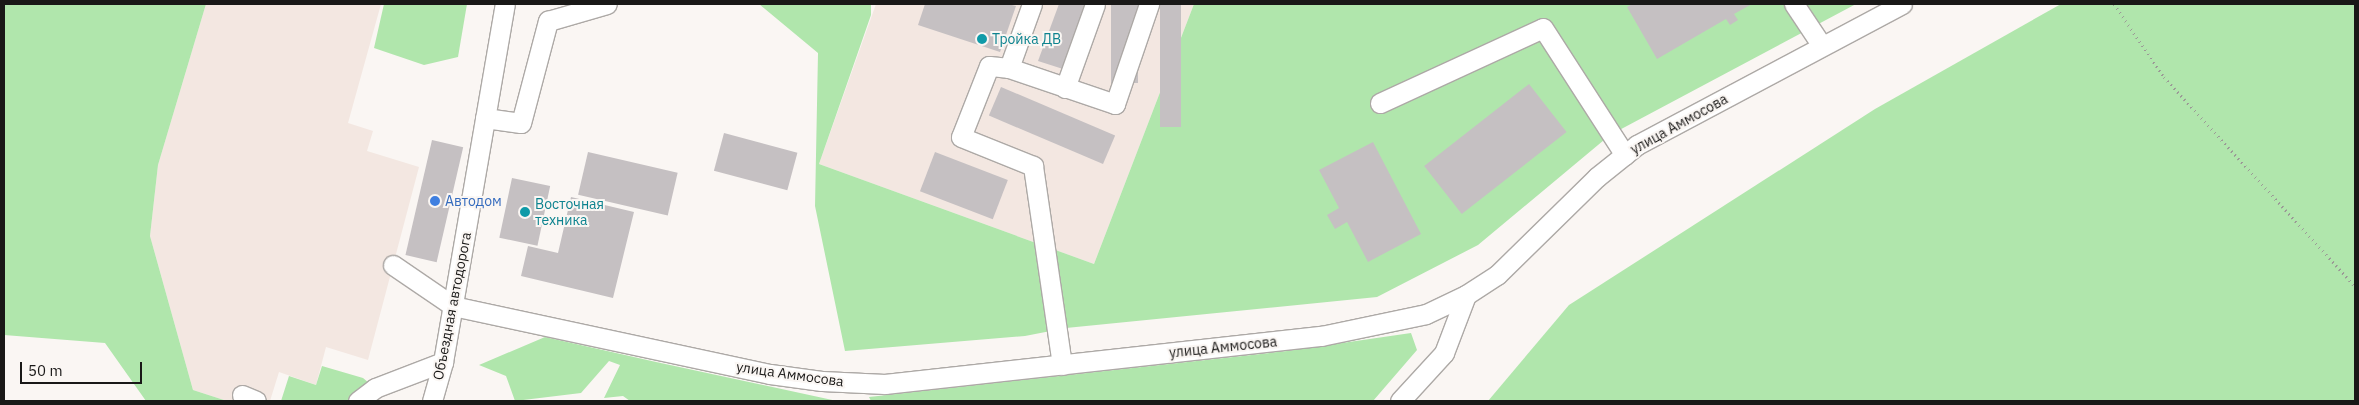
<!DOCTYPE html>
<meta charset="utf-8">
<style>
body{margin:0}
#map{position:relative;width:2359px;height:405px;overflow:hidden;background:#faf6f3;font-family:"IBM Plex Sans",sans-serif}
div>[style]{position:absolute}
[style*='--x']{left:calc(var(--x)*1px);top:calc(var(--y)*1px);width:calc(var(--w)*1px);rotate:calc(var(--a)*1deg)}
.built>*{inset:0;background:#f3e7e1}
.green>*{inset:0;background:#b0e6ac}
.building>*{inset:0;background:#c5c0c2;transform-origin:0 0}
.path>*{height:3px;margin-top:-1.5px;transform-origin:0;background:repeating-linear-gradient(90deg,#9b9996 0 1px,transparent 0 5px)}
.roads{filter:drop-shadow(1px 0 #ada9a6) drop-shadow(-1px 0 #ada9a6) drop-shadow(0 1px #ada9a6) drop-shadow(0 -1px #ada9a6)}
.minor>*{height:19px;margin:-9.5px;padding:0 9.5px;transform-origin:9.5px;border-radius:9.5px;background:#fff}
.dots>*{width:14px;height:14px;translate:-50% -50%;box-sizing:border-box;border:2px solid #faf6f3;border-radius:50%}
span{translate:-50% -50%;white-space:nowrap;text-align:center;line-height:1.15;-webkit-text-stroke:4px #faf6f3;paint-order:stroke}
.culture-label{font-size:14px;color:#0d838f}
.left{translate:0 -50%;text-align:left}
.street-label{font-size:14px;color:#191817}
.shop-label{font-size:14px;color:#366cbe}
.frame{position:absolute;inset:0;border:5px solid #191817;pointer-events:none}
.scale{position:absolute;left:20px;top:362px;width:122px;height:22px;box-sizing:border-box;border:2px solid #191817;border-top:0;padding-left:6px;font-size:15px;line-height:18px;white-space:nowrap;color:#191817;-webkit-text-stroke:4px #faf6f3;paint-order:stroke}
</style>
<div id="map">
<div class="built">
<i style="clip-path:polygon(206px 4px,381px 4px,348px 123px,373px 131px,367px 151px,419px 167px,368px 360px,326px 347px,316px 385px,279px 372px,270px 401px,227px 401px,193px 390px,150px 236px,158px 165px)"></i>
<i style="clip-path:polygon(876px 4px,1194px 4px,1094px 264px,819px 164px)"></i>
</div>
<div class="green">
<i style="clip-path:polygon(4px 4px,206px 4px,158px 165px,150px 236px,193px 390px,227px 401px,146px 401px,105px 343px,4px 335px)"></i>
<i style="clip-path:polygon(384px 4px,467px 4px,458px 57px,424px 65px,374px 48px)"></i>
<i style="clip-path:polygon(759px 4px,871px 4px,871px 15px,819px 164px,1094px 264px,1194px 4px,1856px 4px,1610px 135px,1478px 245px,1377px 297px,1066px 328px,1025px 336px,845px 351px,815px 206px,818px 53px)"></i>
<i style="clip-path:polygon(2061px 4px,2355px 4px,2355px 401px,1488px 401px,1569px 305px,1875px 109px)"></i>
<i style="clip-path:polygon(1411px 333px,1417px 350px,1373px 401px,871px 401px,869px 397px,1287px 351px)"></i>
<i style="clip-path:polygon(545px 337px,656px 362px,837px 401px,630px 401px,623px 396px,604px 398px,620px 365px,609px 361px,581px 393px,515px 401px,506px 376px,479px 365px)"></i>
<i style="clip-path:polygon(322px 366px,363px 378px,375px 388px,358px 401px,281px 401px,289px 376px,316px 385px)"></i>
</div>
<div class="building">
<i style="clip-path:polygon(925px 4px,1008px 4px,1016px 6px,1000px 52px,918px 25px)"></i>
<i style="clip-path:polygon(1059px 4px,1086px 4px,1063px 69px,1038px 61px)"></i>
<i style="left:1111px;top:4px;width:27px;height:79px"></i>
<i style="left:1160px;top:4px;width:21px;height:123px"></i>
<i style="clip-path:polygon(1632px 4px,1752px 4px,1734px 14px,1738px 20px,1730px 25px,1726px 19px,1657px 59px,1627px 7px)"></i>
<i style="left:1529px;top:84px;width:61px;height:133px;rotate:52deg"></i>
<i style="left:1001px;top:87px;width:124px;height:31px;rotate:23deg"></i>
<i style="left:724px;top:133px;width:76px;height:39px;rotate:15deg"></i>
<i style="left:432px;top:140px;width:32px;height:118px;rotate:13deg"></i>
<i style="clip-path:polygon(1373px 142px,1421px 234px,1368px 262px,1347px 222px,1335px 229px,1327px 215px,1339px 208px,1319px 170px)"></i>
<i style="left:588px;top:152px;width:92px;height:44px;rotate:13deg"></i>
<i style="left:935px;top:152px;width:78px;height:42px;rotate:21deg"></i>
<i style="left:512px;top:178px;width:39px;height:61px;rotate:12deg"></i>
<i style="clip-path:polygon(571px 197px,634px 212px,613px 298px,521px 276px,528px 246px,558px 253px)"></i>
</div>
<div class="path">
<i style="--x:2114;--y:4;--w:88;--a:55.6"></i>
<i style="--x:2164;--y:77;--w:283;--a:47.6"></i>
</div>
<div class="roads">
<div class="minor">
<i style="--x:1032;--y:4;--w:68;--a:109.8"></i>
<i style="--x:1009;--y:68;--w:112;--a:18.8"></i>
<i style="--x:1115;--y:104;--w:106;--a:-71.2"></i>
<i style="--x:1794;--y:4;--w:50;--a:56.3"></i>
<i style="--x:1009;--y:68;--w:20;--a:-174"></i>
<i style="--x:989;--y:66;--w:76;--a:111.5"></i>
<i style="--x:961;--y:137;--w:78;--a:21.9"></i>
<i style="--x:1033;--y:166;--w:201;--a:81.7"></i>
<i style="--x:1065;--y:88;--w:89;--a:-70.3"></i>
<i style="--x:1380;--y:103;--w:179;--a:-24.7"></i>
<i style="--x:1543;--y:28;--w:151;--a:57.2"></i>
<i style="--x:485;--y:118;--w:36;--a:8"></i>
<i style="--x:521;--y:123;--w:106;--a:-75.2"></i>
<i style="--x:548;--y:21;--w:61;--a:-16.1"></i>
<i style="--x:393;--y:265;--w:73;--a:34.3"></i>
<i style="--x:453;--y:306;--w:324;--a:12.1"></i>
<i style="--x:770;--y:374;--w:52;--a:7.7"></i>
<i style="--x:822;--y:381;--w:63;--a:2.7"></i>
<i style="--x:885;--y:384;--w:439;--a:-6.3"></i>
<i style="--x:1321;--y:336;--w:107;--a:-11.8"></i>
<i style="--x:1426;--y:314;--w:44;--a:-25.4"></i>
<i style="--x:1466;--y:295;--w:37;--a:-33"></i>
<i style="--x:1497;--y:275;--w:140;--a:-44.4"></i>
<i style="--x:1597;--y:177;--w:51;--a:-38.7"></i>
<i style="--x:1637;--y:145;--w:300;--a:-28"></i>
<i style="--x:242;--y:395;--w:15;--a:23"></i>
<i style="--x:358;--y:401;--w:21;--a:-37"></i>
<i style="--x:375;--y:388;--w:73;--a:-20.9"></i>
<i style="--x:432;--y:401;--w:41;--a:-74.2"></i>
<i style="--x:443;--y:362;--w:363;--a:-80.2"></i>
<i style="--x:1400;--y:401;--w:65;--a:-47.5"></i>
<i style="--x:1444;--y:353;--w:62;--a:-69.2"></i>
</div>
</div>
<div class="dots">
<i style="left:982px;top:39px;background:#0f9aa8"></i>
<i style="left:435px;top:201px;background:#3f7fe0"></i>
<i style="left:525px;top:212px;background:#0f9aa8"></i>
</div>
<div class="culture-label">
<span class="left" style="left:992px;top:39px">Тройка ДВ</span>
<span class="left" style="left:535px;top:212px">Восточная<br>техника</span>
</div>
<div class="street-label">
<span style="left:1679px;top:124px;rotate:-29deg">улица Аммосова</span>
<span style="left:452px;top:306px;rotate:-79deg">Объездная автодорога</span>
<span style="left:1223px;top:347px;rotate:-6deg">улица Аммосова</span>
<span style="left:790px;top:374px;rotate:8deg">улица Аммосова</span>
</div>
<div class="shop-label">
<span class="left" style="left:445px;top:201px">Автодом</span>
</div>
<div class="frame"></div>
<div class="scale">50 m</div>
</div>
